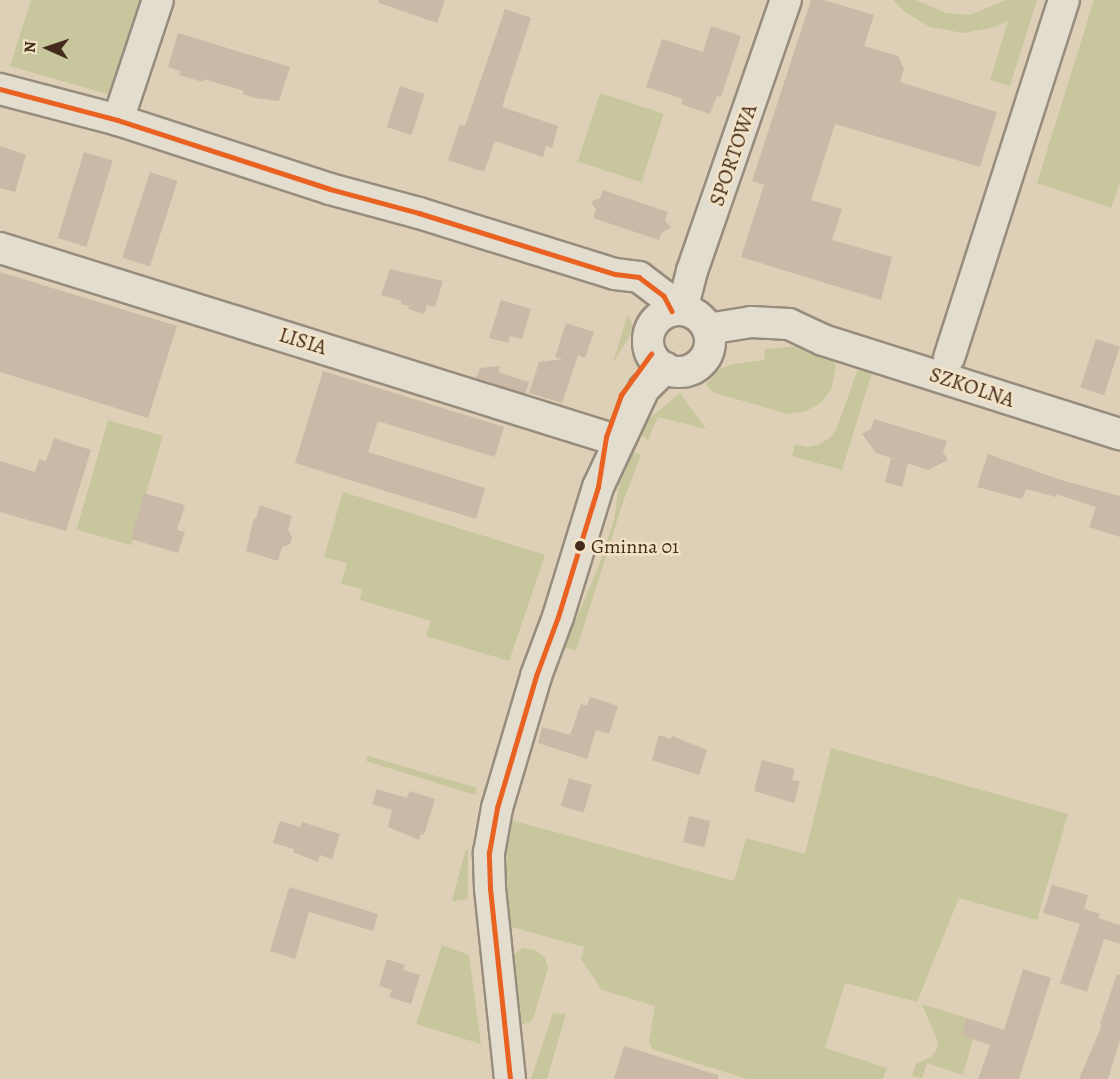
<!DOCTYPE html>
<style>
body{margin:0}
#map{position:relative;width:1120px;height:1079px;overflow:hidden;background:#ddd0b7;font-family:Alegreya,serif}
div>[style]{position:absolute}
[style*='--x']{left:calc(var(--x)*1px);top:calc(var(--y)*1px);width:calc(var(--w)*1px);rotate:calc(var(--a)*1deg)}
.green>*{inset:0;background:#c8c69d;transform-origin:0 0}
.building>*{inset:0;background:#c9b9a6;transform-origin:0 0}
.roads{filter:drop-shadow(2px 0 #978c7d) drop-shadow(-2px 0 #978c7d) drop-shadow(0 2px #978c7d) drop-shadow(0 -2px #978c7d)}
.minor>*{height:30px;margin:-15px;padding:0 15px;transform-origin:15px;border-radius:15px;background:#e3ddd0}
.minor>.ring{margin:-15px;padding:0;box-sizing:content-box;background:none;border:30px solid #e3ddd0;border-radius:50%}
.bus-1>*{height:4.5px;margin:-2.25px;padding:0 2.25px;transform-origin:2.25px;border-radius:2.25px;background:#e96222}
.dots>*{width:16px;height:16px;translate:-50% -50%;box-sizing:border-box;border:3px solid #f3e3c6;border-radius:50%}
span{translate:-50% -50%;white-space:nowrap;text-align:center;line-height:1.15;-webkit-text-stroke:5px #f3e3c6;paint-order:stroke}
.bus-label{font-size:20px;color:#442a1b}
.left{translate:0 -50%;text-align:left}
.street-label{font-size:21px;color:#442a1b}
.north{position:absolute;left:18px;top:18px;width:60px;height:60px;-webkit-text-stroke:4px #f3e3c6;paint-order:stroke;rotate:273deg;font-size:16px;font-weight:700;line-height:24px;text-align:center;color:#442a1b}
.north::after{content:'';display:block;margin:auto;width:21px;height:27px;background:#442a1b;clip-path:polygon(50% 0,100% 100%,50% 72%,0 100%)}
</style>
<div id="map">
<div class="green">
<i style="clip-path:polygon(31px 0,146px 0,114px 96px,10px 66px)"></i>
<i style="clip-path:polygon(893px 0,916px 0,946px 13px,970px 15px,1006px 0,1037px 0,1010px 86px,990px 80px,1008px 21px,991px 28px,963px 33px,930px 27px,905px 12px)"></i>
<i style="clip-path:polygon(1094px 0,1120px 0,1120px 182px,1111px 208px,1037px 183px)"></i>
<i style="left:600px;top:93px;width:67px;height:72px;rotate:18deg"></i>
<i style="clip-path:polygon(628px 314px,634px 329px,613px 363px,613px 362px)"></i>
<i style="clip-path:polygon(802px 346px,831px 356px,836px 366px,831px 390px,820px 403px,806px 411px,788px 414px,715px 393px,706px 385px,720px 369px,733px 364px,764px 360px,765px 349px)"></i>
<i style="clip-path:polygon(866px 368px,873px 369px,842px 470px,792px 456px,795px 444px,807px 447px,818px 445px,830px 438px,837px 428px,857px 371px)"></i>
<i style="clip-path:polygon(680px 393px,706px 429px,658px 417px,648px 440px,638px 434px,639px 427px)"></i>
<i style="left:108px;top:420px;width:57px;height:114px;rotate:16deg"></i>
<i style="clip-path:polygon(629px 450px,641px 455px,623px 502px,576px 651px,564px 647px,598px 568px,614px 520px,621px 471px)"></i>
<i style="clip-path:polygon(343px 492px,545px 555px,509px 661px,426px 636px,431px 621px,360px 600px,362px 589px,341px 584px,347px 563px,324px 557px)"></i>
<i style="clip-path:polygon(831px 748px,1068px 814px,1037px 920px,959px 898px,917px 1002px,845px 983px,825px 1048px,887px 1068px,883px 1079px,747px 1079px,652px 1049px,649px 1040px,655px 1006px,602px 990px,581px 959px,584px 947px,508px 926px,502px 898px,504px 823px,511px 820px,734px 881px,746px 838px,805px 854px)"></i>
<i style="clip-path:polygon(368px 756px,477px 788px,475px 795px,366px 761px)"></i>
<i style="clip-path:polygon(466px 849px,468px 850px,468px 899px,454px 901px,452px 900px)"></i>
<i style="clip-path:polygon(442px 945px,469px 955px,481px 1044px,416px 1024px)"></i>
<i style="clip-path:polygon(523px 948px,535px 950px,545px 958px,548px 968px,534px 1016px,531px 1022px,519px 1025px,509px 962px,514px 954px)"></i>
<i style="clip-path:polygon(922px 1004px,967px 1018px,973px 1039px,963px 1075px,927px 1063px,922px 1078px,912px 1076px,916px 1064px,932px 1056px,937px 1049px,938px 1042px)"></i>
<i style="clip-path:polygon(553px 1013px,566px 1014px,547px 1079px,531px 1079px)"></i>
</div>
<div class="building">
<i style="clip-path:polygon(379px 0,445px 0,437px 23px,379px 3px)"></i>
<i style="clip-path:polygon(811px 0,824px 0,874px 15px,864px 46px,898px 56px,904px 69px,900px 82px,997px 112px,980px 167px,835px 124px,811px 200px,842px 209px,832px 240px,892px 257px,881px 300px,741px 257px,764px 185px,752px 181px)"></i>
<i style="clip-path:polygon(505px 9px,531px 18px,502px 107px,558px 126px,552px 148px,546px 146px,543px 157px,495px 141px,484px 172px,448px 160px,460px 124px,465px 126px)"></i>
<i style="clip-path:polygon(711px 26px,741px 36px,721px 97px,717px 96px,710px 114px,681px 104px,683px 99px,646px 87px,662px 39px,703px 52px)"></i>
<i style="clip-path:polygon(178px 33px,290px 67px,279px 101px,255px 98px,243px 94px,244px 91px,204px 79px,203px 82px,179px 75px,180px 71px,168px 67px)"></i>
<i style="left:400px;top:86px;width:26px;height:43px;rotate:18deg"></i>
<i style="clip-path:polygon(0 146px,26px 155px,15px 192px,0 188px)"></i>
<i style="left:84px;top:152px;width:30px;height:90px;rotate:17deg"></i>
<i style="left:150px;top:172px;width:29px;height:90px;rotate:18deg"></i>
<i style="clip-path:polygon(603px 190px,668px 212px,665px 220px,671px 228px,662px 232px,659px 240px,593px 218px,596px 210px,591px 202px,600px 198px)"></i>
<i style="clip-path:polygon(390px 269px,443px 281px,435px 307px,427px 305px,424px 314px,408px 309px,409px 306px,401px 304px,402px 301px,381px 295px)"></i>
<i style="clip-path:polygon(0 272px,177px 326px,148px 418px,0 372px)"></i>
<i style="clip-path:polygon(501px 300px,531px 309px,522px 339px,510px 336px,508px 343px,489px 338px)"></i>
<i style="clip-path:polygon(566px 323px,594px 332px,585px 358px,578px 355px,562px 403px,529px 393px,539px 362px,563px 359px,555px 357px)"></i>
<i style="left:1096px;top:339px;width:25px;height:51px;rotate:18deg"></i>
<i style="clip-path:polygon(500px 366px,498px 372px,529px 382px,525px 394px,476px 378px,480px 368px)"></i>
<i style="clip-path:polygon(323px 371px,504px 427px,495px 457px,378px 421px,368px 452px,485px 488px,476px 519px,295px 463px)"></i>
<i style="clip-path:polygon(874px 419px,947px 441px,943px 452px,948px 460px,928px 470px,908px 463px,902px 487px,885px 482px,891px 458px,876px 453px,862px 434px,871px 429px)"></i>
<i style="clip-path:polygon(54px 438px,91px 450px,66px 531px,0 512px,0 461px,35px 472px,39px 459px,46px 461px)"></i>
<i style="clip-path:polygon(988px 454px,1061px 480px,1120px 496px,1120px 537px,1089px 527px,1096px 507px,1056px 494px,1056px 497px,1026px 489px,1022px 499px,977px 487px)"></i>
<i style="clip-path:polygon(144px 493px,185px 505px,177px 530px,185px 532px,178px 553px,131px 539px)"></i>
<i style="clip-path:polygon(260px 505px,292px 516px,288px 530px,292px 537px,290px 544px,282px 547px,278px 561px,246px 551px,254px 518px,256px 519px)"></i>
<i style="clip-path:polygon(590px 697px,618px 706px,609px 734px,596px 730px,587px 759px,538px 743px,542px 727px,570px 735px,581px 704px,587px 706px)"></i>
<i style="clip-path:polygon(659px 735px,671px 739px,672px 736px,707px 750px,699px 775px,652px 760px)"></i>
<i style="clip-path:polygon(762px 760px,795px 769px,792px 780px,800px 781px,794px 803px,754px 791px)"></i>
<i style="left:569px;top:778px;width:24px;height:29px;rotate:17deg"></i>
<i style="clip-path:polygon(377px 789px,407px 798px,409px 791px,435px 799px,424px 835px,421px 834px,419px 840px,388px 827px,392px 810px,372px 804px)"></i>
<i style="left:689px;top:816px;width:22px;height:27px;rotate:13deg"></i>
<i style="clip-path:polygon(280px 821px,300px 827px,302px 822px,340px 834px,332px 859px,320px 855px,318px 862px,293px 852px,294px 849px,273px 843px)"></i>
<i style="clip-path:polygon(1052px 885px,1088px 895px,1084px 909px,1100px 914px,1098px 918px,1120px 925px,1120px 944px,1104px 939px,1087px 992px,1060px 983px,1080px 924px,1043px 913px)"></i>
<i style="clip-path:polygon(289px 887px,378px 914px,373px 931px,309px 912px,295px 959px,270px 951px)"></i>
<i style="clip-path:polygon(387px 959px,405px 965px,403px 970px,420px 975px,411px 1004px,389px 997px,392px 990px,379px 986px)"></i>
<i style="clip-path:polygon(1023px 969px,1051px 978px,1019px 1079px,978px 1079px,990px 1045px,961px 1035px,967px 1018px,1004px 1030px)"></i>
<i style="clip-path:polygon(1117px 974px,1120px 975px,1120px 1040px,1108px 1079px,1079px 1079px,1102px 1025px,1100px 1024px)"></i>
<i style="clip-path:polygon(624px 1046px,718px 1075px,718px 1079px,614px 1079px)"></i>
</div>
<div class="roads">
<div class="minor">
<i style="--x:0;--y:89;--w:122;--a:14.7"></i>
<i style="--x:118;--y:120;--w:223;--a:18"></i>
<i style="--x:330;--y:189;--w:92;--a:15.1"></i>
<i style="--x:419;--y:213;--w:205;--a:17.3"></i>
<i style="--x:615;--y:274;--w:24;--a:7"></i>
<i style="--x:639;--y:277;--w:31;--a:37"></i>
<i style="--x:664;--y:296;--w:17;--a:62"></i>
<i style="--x:118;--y:120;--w:126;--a:-71.6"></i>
<i style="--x:0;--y:248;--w:635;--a:17.32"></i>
<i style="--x:682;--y:310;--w:40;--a:-75.6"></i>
<i style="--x:692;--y:271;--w:287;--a:-70.9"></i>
<i class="ring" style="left:648px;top:310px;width:32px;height:32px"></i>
<i style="--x:708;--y:329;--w:44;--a:-9.2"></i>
<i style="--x:751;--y:322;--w:38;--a:3"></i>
<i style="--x:789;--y:324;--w:38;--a:25"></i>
<i style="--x:823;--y:340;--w:312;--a:17.6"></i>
<i style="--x:949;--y:358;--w:376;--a:-72.2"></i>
<i style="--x:510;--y:1079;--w:192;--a:-96"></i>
<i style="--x:490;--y:888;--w:35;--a:-92"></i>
<i style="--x:489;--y:853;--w:46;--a:-79.9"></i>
<i style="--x:497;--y:808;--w:138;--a:-73.5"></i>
<i style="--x:536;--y:676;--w:63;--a:-69.6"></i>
<i style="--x:558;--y:617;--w:136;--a:-72.9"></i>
<i style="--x:598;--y:487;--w:108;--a:-64.9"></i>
<i style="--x:644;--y:389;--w:30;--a:-45"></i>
</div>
</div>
<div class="bus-1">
<i style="--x:0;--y:89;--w:122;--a:14.7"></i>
<i style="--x:118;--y:120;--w:223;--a:18"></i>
<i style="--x:330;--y:189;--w:92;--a:15.1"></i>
<i style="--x:419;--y:213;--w:205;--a:17.3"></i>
<i style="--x:615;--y:274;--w:24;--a:7"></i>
<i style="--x:639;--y:277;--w:31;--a:37"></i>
<i style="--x:664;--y:296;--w:17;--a:62"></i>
<i style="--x:510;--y:1079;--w:192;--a:-96"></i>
<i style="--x:490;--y:888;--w:35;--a:-92"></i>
<i style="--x:489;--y:853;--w:46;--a:-79.9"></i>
<i style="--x:497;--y:808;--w:138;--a:-73.5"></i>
<i style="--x:536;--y:676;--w:63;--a:-69.6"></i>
<i style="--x:558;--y:617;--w:136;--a:-72.9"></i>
<i style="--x:598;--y:487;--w:51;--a:-80.9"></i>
<i style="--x:606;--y:437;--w:45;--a:-70.3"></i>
<i style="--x:621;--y:395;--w:51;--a:-53.8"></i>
</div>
<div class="dots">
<i style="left:580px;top:546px;background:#442a1b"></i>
</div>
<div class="bus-label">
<span class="left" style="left:591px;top:546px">Gminna 01</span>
</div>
<div class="street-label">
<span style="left:733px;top:155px;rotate:-71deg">SPORTOWA</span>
<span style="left:303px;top:341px;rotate:17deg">LISIA</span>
<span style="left:972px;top:387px;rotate:18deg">SZKOLNA</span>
</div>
<div class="north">N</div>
</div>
